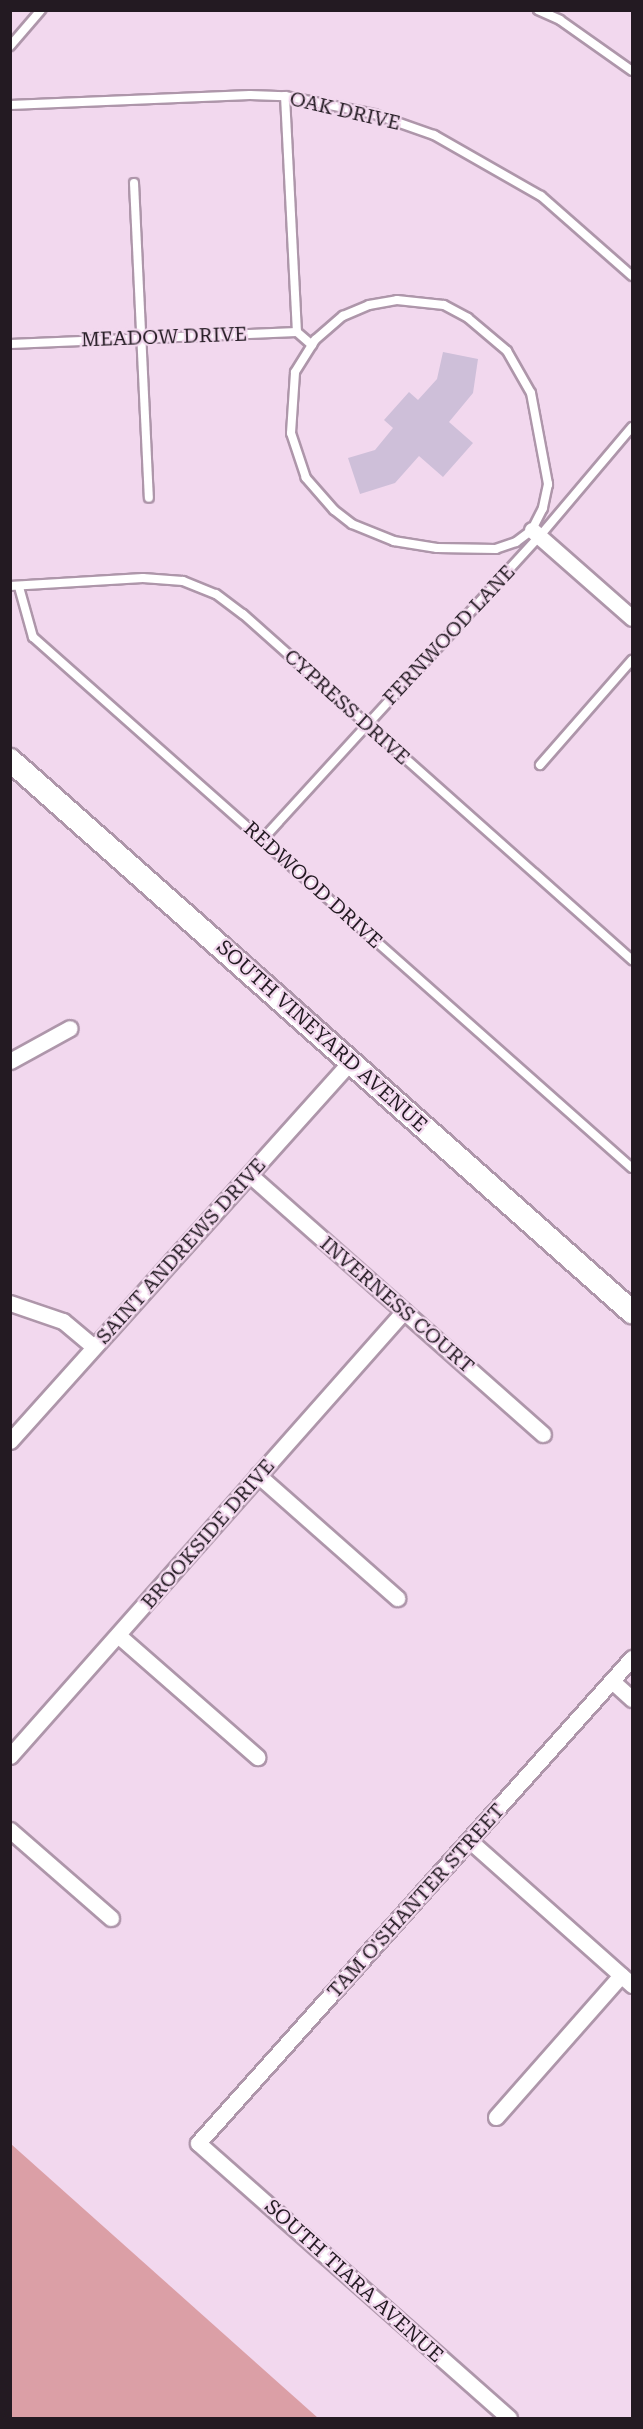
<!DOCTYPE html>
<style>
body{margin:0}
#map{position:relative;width:643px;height:2429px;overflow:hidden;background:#f2d8ee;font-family:"Roboto Serif",serif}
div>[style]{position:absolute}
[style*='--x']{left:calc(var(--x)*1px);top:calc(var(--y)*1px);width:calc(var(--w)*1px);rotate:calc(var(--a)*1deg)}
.green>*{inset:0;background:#db9fa6}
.building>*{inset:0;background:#cebfd9}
.roads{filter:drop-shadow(2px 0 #ae96aa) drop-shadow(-2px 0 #ae96aa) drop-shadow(0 2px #ae96aa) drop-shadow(0 -2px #ae96aa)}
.service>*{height:8px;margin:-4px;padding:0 4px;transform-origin:4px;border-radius:4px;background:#fff}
.minor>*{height:15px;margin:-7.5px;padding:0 7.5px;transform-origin:7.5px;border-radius:7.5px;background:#fff}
.secondary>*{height:22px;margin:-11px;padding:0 11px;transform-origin:11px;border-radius:11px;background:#fff}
span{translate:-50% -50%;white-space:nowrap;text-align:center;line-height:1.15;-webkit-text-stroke:4.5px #f2d8ee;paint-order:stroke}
.street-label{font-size:20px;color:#231a22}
.frame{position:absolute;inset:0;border:12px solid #231a22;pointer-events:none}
</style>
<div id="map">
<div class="green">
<i style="clip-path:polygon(11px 2144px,318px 2418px,11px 2418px)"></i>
</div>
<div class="building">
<i style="clip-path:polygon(443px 352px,478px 359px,473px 393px,449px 422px,473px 443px,443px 477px,419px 456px,395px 483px,360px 494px,348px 458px,375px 450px,393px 428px,384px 420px,409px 392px,418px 400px,437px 379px)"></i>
</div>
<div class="roads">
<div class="service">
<i style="--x:538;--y:10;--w:24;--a:24"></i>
<i style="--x:560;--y:20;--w:88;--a:35.3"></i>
<i style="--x:10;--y:46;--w:48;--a:-49.3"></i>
<i style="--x:285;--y:96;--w:236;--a:87.1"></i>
<i style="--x:10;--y:105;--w:240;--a:-2.4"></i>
<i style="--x:250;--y:95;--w:35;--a:2"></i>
<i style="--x:285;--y:96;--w:91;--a:11.4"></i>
<i style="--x:374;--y:114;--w:64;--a:19.3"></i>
<i style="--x:434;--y:135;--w:123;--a:29.7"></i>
<i style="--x:541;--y:196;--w:121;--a:41.3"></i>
<i style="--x:134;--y:183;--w:315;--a:87.3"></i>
<i style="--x:397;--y:300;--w:47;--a:6.1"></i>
<i style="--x:444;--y:305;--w:27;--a:28"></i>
<i style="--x:468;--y:318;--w:51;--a:40.2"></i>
<i style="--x:507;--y:351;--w:48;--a:60.3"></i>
<i style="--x:531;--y:393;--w:93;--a:79.4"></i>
<i style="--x:548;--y:484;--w:25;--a:102"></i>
<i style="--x:543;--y:508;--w:25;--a:117"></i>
<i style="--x:532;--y:530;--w:20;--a:143"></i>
<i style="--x:516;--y:542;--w:21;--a:161"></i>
<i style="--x:496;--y:549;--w:59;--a:-179"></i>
<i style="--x:437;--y:548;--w:44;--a:-170.8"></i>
<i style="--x:394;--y:541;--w:45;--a:-158"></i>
<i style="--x:352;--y:524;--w:23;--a:-142"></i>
<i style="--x:334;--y:510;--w:43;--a:-131.2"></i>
<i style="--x:306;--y:478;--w:47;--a:-108.4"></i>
<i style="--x:291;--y:433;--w:61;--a:-86.2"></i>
<i style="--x:295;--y:372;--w:38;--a:-58"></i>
<i style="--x:315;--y:340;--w:37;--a:-41"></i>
<i style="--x:343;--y:316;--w:28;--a:-23"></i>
<i style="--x:369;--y:305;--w:28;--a:-10"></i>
<i style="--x:10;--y:344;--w:287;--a:-2.4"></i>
<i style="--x:297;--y:332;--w:20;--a:41"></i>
<i style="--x:10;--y:586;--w:133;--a:-3.4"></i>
<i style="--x:143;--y:578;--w:40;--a:4.3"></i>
<i style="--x:183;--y:581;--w:35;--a:22"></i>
<i style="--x:216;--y:594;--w:34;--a:37"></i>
<i style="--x:243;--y:614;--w:521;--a:41.65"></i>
<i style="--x:19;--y:587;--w:52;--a:74.4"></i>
<i style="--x:33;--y:637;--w:800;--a:41.56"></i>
<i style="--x:540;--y:765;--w:140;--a:-48.8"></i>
<i style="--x:262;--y:840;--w:411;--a:-47.6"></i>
<i style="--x:539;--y:537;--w:144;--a:-49.8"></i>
</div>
<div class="minor">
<i style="--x:532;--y:530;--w:133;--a:41.3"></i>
<i style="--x:10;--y:1061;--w:68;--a:-28.8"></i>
<i style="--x:250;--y:1175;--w:391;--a:41.5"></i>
<i style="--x:10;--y:1303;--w:56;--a:18.8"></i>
<i style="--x:63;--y:1321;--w:40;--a:40"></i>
<i style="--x:10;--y:1441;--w:511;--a:-48.1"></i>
<i style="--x:258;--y:1475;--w:186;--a:41.5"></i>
<i style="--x:119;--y:1636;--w:184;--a:41.2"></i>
<i style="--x:612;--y:1681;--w:27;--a:42"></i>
<i style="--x:10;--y:1756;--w:594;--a:-48.48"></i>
<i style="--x:10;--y:1830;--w:134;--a:41.1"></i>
<i style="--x:470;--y:1841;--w:217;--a:41.6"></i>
<i style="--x:496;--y:2117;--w:189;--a:-48.6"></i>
<i style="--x:509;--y:2418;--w:415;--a:-138.5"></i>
<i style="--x:198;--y:2143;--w:651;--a:-48.18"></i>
</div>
<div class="secondary">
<i style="--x:10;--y:760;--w:832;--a:41.59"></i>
</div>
</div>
<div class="street-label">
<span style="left:345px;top:111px;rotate:13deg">OAK DRIVE</span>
<span style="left:164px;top:337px;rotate:-2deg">MEADOW DRIVE</span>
<span style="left:449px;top:635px;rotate:-47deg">FERNWOOD LANE</span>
<span style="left:347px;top:707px;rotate:42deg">CYPRESS DRIVE</span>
<span style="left:313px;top:885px;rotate:42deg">REDWOOD DRIVE</span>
<span style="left:322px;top:1036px;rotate:42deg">SOUTH VINEYARD AVENUE</span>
<span style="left:181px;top:1251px;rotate:-48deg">SAINT ANDREWS DRIVE</span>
<span style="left:397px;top:1305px;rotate:41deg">INVERNESS COURT</span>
<span style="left:208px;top:1534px;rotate:-49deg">BROOKSIDE DRIVE</span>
<span style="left:416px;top:1901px;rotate:-48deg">TAM O'SHANTER STREET</span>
<span style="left:354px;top:2281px;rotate:42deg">SOUTH TIARA AVENUE</span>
</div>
<div class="frame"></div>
</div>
